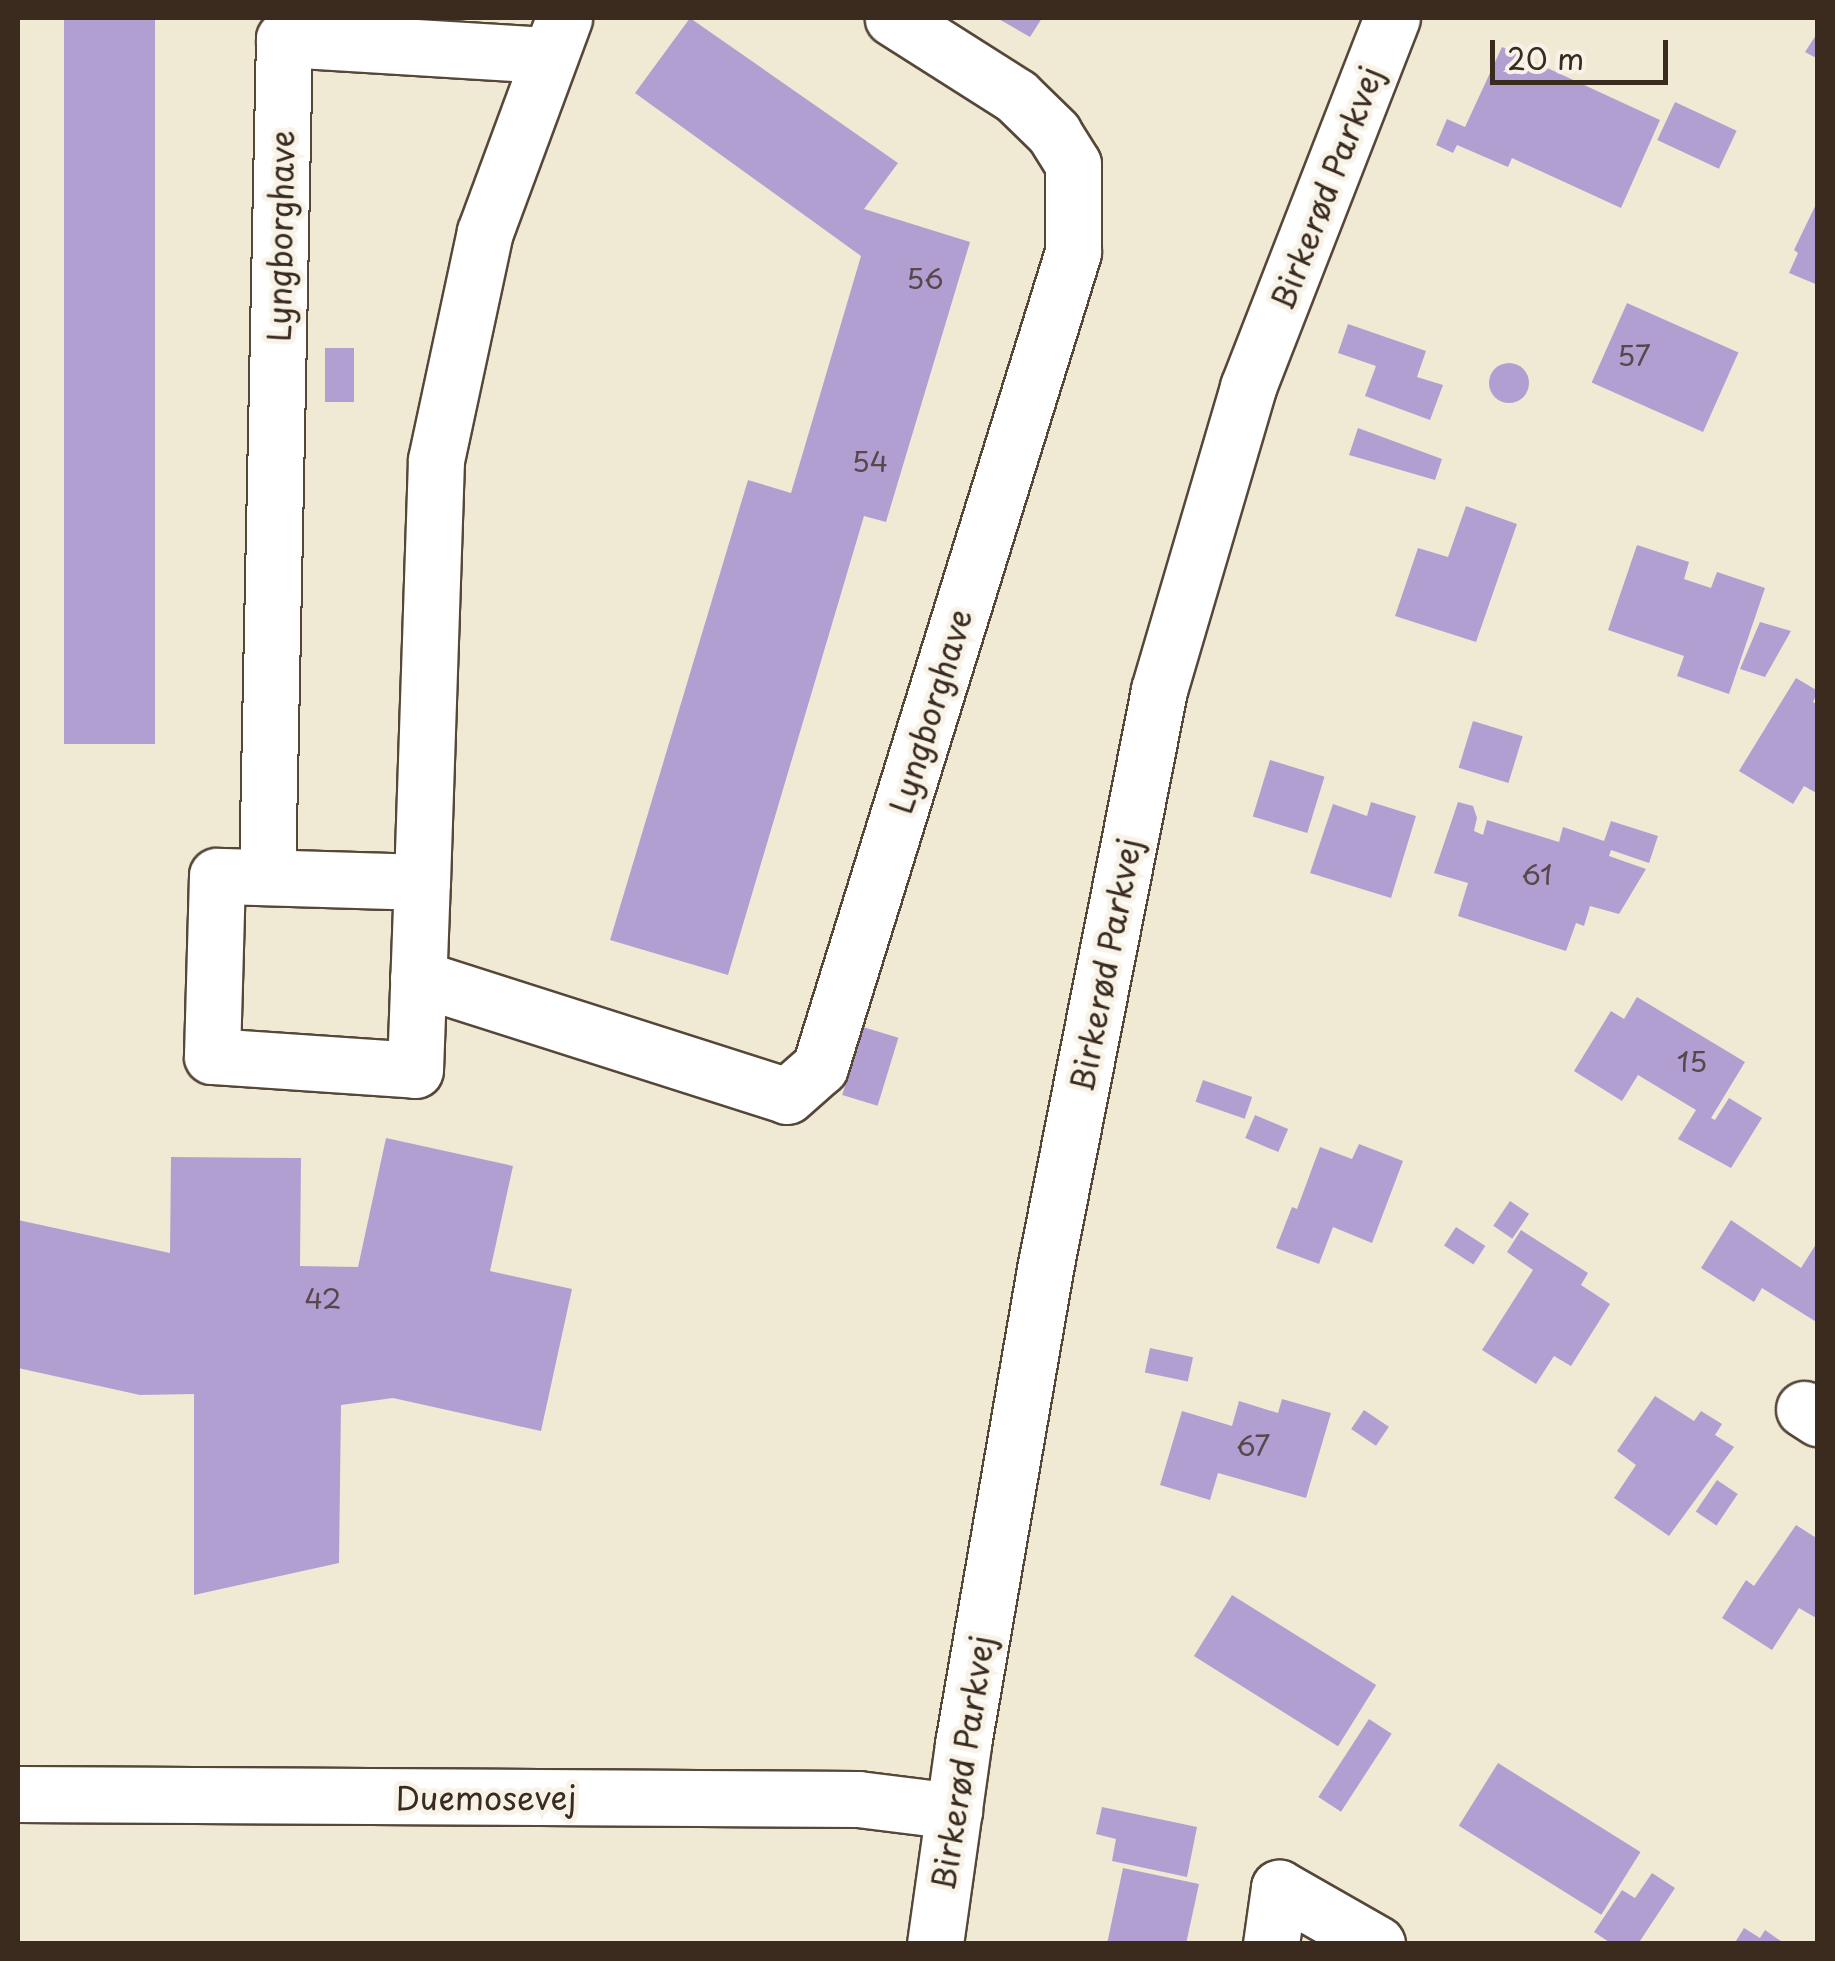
<!DOCTYPE html>
<meta charset="utf-8">
<style>
body{margin:0}
#map{position:relative;width:1835px;height:1961px;overflow:hidden;background:#f0ead4;font-family:"Playpen Sans",sans-serif}
div>[style]{position:absolute}
[style*='--x']{left:calc(var(--x)*1px);top:calc(var(--y)*1px);width:calc(var(--w)*1px);rotate:calc(var(--a)*1deg)}
.building>*{inset:0;background:#b29fd2;transform-origin:0 0}
.round{border-radius:50%}
.roads{filter:drop-shadow(2px 0 #564739) drop-shadow(-2px 0 #564739) drop-shadow(0 2px #564739) drop-shadow(0 -2px #564739)}
.minor>*{height:55px;margin:-27.5px;padding:0 27.5px;transform-origin:27.5px;border-radius:27.5px;background:#fff}
span{translate:-50% -50%;white-space:nowrap;text-align:center;line-height:1.15;-webkit-text-stroke:10px #f7f3e8;paint-order:stroke}
.number-label{font-size:28px;color:#59474b}
.number-label span{-webkit-text-stroke-width:0}
.street-label{font-size:32px;color:#3b2a1e}
.frame{position:absolute;inset:0;border:20px solid #3b2a1e;pointer-events:none}
.scale{position:absolute;left:1490px;top:40px;width:178px;height:45px;box-sizing:border-box;border:5px solid #3b2a1e;border-top:0;padding-left:12px;font-size:30px;line-height:35px;white-space:nowrap;color:#3b2a1e;-webkit-text-stroke:8px #f7f3e8;paint-order:stroke}
</style>
<div id="map">
<div class="building">
<i style="left:64px;top:18px;width:91px;height:726px"></i>
<i style="clip-path:polygon(690px 18px,898px 163px,864px 209px,970px 242px,886px 522px,864px 516px,728px 975px,610px 940px,748px 480px,791px 493px,861px 256px,635px 93px)"></i>
<i style="clip-path:polygon(997px 18px,1042px 18px,1030px 37px)"></i>
<i style="clip-path:polygon(1818px 32px,1818px 59px,1805px 52px)"></i>
<i style="clip-path:polygon(1502px 47px,1660px 120px,1621px 208px,1512px 158px,1508px 167px,1457px 145px,1453px 153px,1436px 145px,1447px 119px,1465px 127px)"></i>
<i style="left:1675px;top:102px;width:68px;height:42px;rotate:25deg"></i>
<i style="clip-path:polygon(1818px 200px,1818px 285px,1789px 273px,1798px 253px,1794px 250px)"></i>
<i style="left:1627px;top:303px;width:122px;height:87px;rotate:24deg"></i>
<i style="clip-path:polygon(1348px 324px,1426px 351px,1417px 377px,1443px 385px,1430px 420px,1365px 396px,1376px 366px,1338px 353px)"></i>
<i style="left:325px;top:348px;width:29px;height:54px"></i>
<i class="round" style="left:1489px;top:363px;width:40px;height:40px"></i>
<i style="clip-path:polygon(1358px 428px,1442px 459px,1435px 480px,1349px 455px)"></i>
<i style="clip-path:polygon(1466px 506px,1517px 524px,1476px 642px,1395px 616px,1418px 548px,1448px 557px)"></i>
<i style="clip-path:polygon(1637px 545px,1689px 562px,1684px 579px,1711px 588px,1717px 572px,1765px 588px,1729px 694px,1677px 676px,1684px 656px,1608px 630px)"></i>
<i style="clip-path:polygon(1760px 622px,1791px 631px,1765px 677px,1740px 669px)"></i>
<i style="clip-path:polygon(1796px 678px,1818px 691px,1813px 702px,1818px 705px,1818px 794px,1804px 786px,1793px 804px,1739px 771px)"></i>
<i style="left:1473px;top:721px;width:52px;height:49px;rotate:17deg"></i>
<i style="left:1270px;top:760px;width:57px;height:59px;rotate:17deg"></i>
<i style="clip-path:polygon(1371px 802px,1416px 816px,1391px 898px,1310px 873px,1333px 804px,1367px 816px)"></i>
<i style="clip-path:polygon(1458px 802px,1473px 806px,1477px 818px,1474px 831px,1483px 835px,1487px 820px,1559px 842px,1563px 827px,1604px 841px,1611px 821px,1658px 836px,1649px 863px,1611px 850px,1609px 856px,1646px 869px,1619px 914px,1590px 906px,1584px 926px,1576px 923px,1566px 951px,1458px 916px,1468px 883px,1434px 873px)"></i>
<i style="clip-path:polygon(1637px 997px,1745px 1062px,1711px 1118px,1715px 1120px,1729px 1098px,1762px 1118px,1731px 1168px,1678px 1139px,1696px 1110px,1638px 1075px,1622px 1101px,1574px 1071px,1611px 1011px,1624px 1019px)"></i>
<i style="left:863px;top:1027px;width:37px;height:71px;rotate:17deg"></i>
<i style="left:1203px;top:1080px;width:52px;height:23px;rotate:19deg"></i>
<i style="left:1255px;top:1115px;width:36px;height:25px;rotate:23deg"></i>
<i style="clip-path:polygon(386px 1138px,513px 1166px,490px 1271px,572px 1289px,541px 1431px,393px 1398px,341px 1405px,339px 1563px,194px 1595px,194px 1394px,140px 1395px,18px 1368px,18px 1220px,170px 1253px,171px 1157px,301px 1158px,300px 1266px,358px 1267px)"></i>
<i style="clip-path:polygon(1359px 1144px,1403px 1161px,1372px 1243px,1333px 1227px,1319px 1264px,1276px 1248px,1292px 1207px,1297px 1209px,1320px 1147px,1352px 1159px)"></i>
<i style="left:1510px;top:1201px;width:23px;height:30px;rotate:34deg"></i>
<i style="clip-path:polygon(1731px 1220px,1801px 1268px,1818px 1241px,1818px 1323px,1762px 1288px,1754px 1302px,1701px 1268px)"></i>
<i style="left:1456px;top:1227px;width:35px;height:22px;rotate:33deg"></i>
<i style="clip-path:polygon(1521px 1230px,1588px 1273px,1581px 1285px,1610px 1304px,1571px 1366px,1554px 1356px,1536px 1384px,1482px 1350px,1533px 1270px,1507px 1252px)"></i>
<i style="left:1150px;top:1348px;width:44px;height:25px;rotate:12deg"></i>
<i style="clip-path:polygon(1655px 1396px,1694px 1421px,1701px 1411px,1722px 1424px,1715px 1435px,1734px 1447px,1669px 1536px,1614px 1498px,1636px 1465px,1617px 1451px)"></i>
<i style="clip-path:polygon(1282px 1399px,1331px 1413px,1306px 1498px,1218px 1473px,1210px 1500px,1160px 1485px,1182px 1411px,1232px 1426px,1239px 1401px,1278px 1413px)"></i>
<i style="left:1364px;top:1410px;width:30px;height:23px;rotate:34deg"></i>
<i style="left:1717px;top:1480px;width:25px;height:38px;rotate:34deg"></i>
<i style="clip-path:polygon(1796px 1525px,1818px 1539px,1818px 1619px,1799px 1608px,1772px 1650px,1722px 1618px,1746px 1580px,1754px 1586px)"></i>
<i style="left:1232px;top:1595px;width:170px;height:72px;rotate:32deg"></i>
<i style="left:1369px;top:1719px;width:27px;height:93px;rotate:33deg"></i>
<i style="left:1498px;top:1763px;width:168px;height:74px;rotate:32deg"></i>
<i style="clip-path:polygon(1102px 1807px,1197px 1827px,1187px 1877px,1112px 1861px,1116px 1839px,1096px 1834px)"></i>
<i style="clip-path:polygon(1123px 1868px,1199px 1884px,1186px 1944px,1107px 1944px)"></i>
<i style="clip-path:polygon(1652px 1873px,1675px 1888px,1638px 1944px,1612px 1944px,1594px 1932px,1622px 1890px,1635px 1898px)"></i>
<i style="clip-path:polygon(1744px 1928px,1760px 1938px,1765px 1930px,1785px 1944px,1734px 1944px)"></i>
</div>
<div class="roads">
<div class="minor">
<i style="--x:267;--y:877;--w:838;--a:-88.84"></i>
<i style="--x:284;--y:39;--w:264;--a:3.5"></i>
<i style="--x:422;--y:882;--w:205;--a:-178.3"></i>
<i style="--x:217;--y:876;--w:180;--a:91.6"></i>
<i style="--x:212;--y:1056;--w:203;--a:3.9"></i>
<i style="--x:415;--y:1070;--w:188;--a:-87.9"></i>
<i style="--x:422;--y:882;--w:422;--a:-88.1"></i>
<i style="--x:436;--y:460;--w:233;--a:-77.9"></i>
<i style="--x:485;--y:232;--w:228;--a:-69.7"></i>
<i style="--x:418;--y:978;--w:387;--a:17.7"></i>
<i style="--x:787;--y:1096;--w:44;--a:-41.3"></i>
<i style="--x:820;--y:1067;--w:853;--a:-72.75"></i>
<i style="--x:1073;--y:252;--w:88;--a:-90"></i>
<i style="--x:1073;--y:164;--w:36;--a:-122"></i>
<i style="--x:1054;--y:133;--w:53;--a:-135.8"></i>
<i style="--x:1016;--y:96;--w:146;--a:-147.6"></i>
<i style="--x:1804;--y:1409;--w:17;--a:33"></i>
<i style="--x:18;--y:1794;--w:840;--a:0.34"></i>
<i style="--x:858;--y:1799;--w:97;--a:7.1"></i>
<i style="--x:935;--y:1944;--w:202;--a:-82"></i>
<i style="--x:963;--y:1744;--w:487;--a:-80.2"></i>
<i style="--x:1046;--y:1264;--w:585;--a:-78.86"></i>
<i style="--x:1159;--y:690;--w:316;--a:-73.6"></i>
<i style="--x:1248;--y:387;--w:396;--a:-68.7"></i>
<i style="--x:1271;--y:1944;--w:57;--a:-81.9"></i>
<i style="--x:1279;--y:1888;--w:113;--a:29.7"></i>
</div>
</div>
<div class="number-label">
<span style="left:925px;top:278px">56</span>
<span style="left:1634px;top:355px">57</span>
<span style="left:870px;top:461px">54</span>
<span style="left:1537px;top:874px">61</span>
<span style="left:1692px;top:1061px">15</span>
<span style="left:323px;top:1298px">42</span>
<span style="left:1253px;top:1445px">67</span>
</div>
<div class="street-label">
<span style="left:1326px;top:188px;rotate:-69deg">Birkerød Parkvej</span>
<span style="left:280px;top:236px;rotate:-89deg">Lyngborghave</span>
<span style="left:930px;top:711px;rotate:-73deg">Lyngborghave</span>
<span style="left:1105px;top:965px;rotate:-79deg">Birkerød Parkvej</span>
<span style="left:962px;top:1763px;rotate:-81deg">Birkerød Parkvej</span>
<span style="left:486px;top:1797px">Duemosevej</span>
</div>
<div class="frame"></div>
<div class="scale">20 m</div>
</div>
